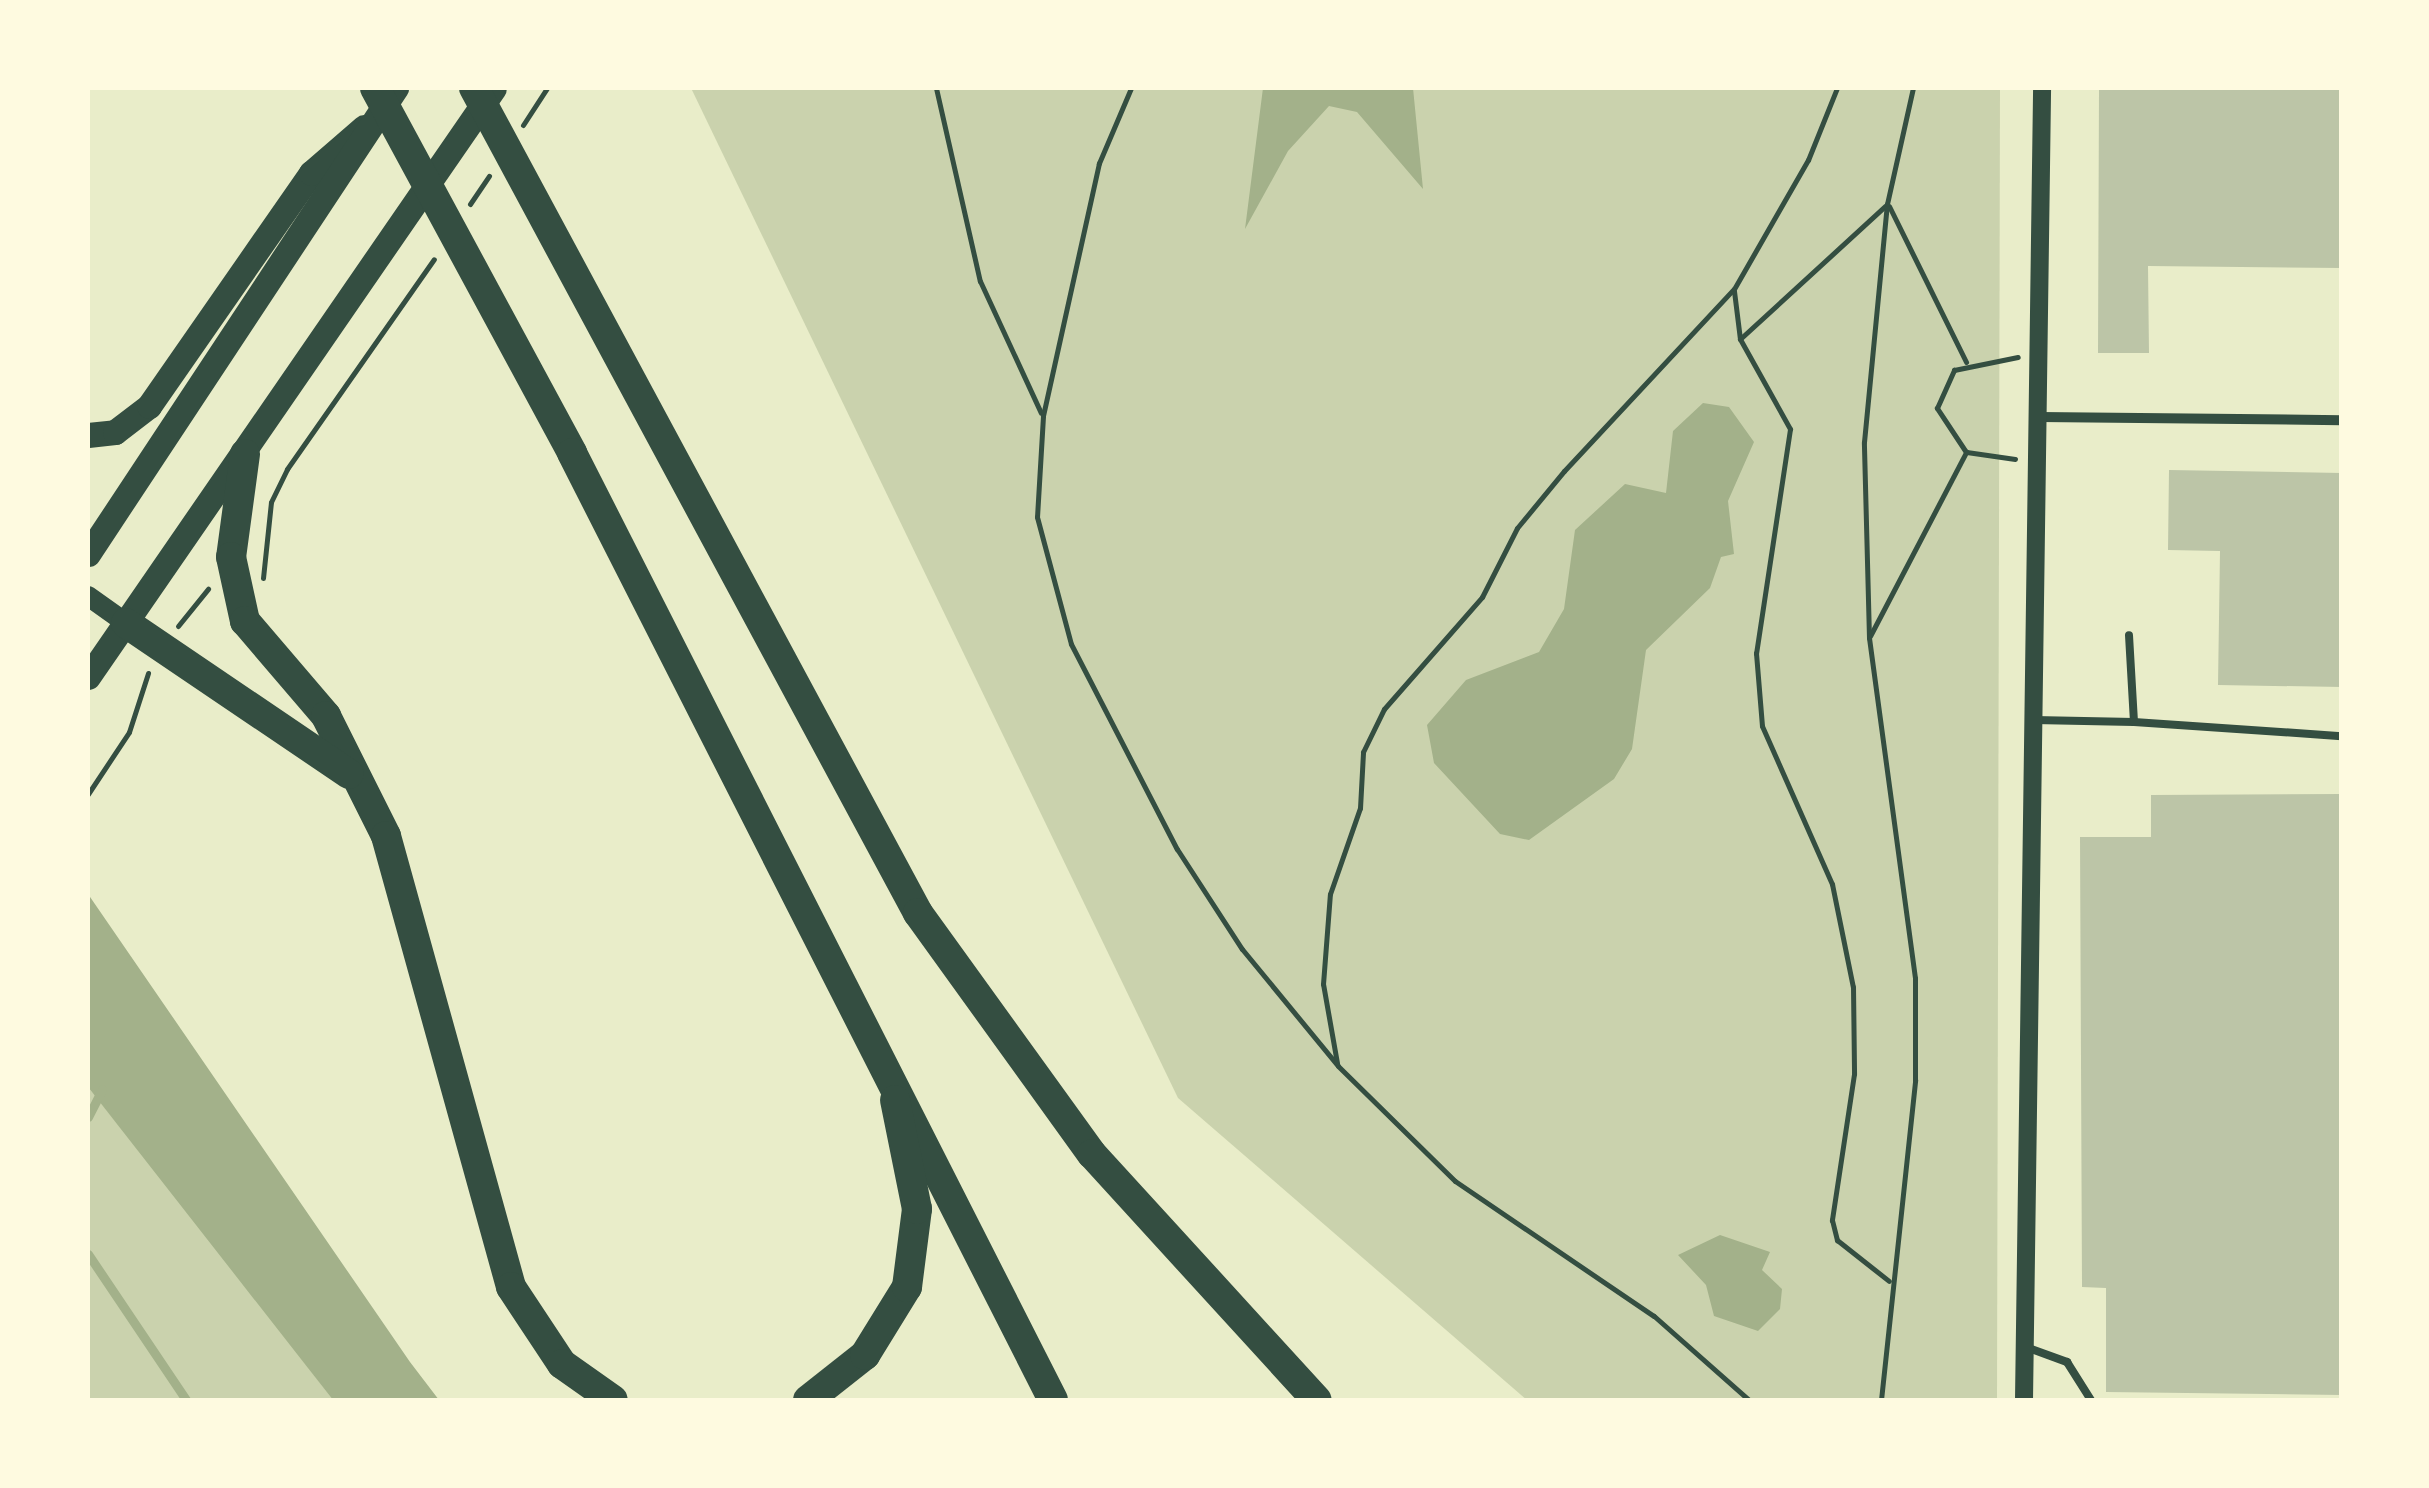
<!DOCTYPE html>
<style>
body{margin:0}
#map{position:relative;width:2429px;height:1488px;overflow:hidden;background:#e9edc9;font-family:Ubuntu,sans-serif}
div>[style]{position:absolute}
[style*='--x']{left:calc(var(--x)*1px);top:calc(var(--y)*1px);width:calc(var(--w)*1px);rotate:calc(var(--a)*1deg)}
.green>*{inset:0;background:#cad2ad}
.water>*{inset:0;background:#a3b18a}
.stream>*{height:9px;margin:-4.5px;padding:0 4.5px;transform-origin:4.5px;border-radius:4.5px;background:#a3b18a}
.building>*{inset:0;background:#bcc5a7}
.path>*{height:5px;margin:-2.5px;padding:0 2.5px;transform-origin:2.5px;border-radius:2.5px;background:#344e41}
.service>*{height:8px;margin:-4px;padding:0 4px;transform-origin:4px;border-radius:4px;background:#344e41}
.minor>*{height:10px;margin:-5px;padding:0 5px;transform-origin:5px;border-radius:5px;background:#344e41}
.tertiary>*{height:18px;margin:-9px;padding:0 9px;transform-origin:9px;border-radius:9px;background:#344e41}
.secondary>*{height:20px;margin:-10px;padding:0 10px;transform-origin:10px;border-radius:10px;background:#344e41}
.primary>*{height:25px;margin:-12.5px;padding:0 12.5px;transform-origin:12.5px;border-radius:12.5px;background:#344e41}
.motorway>*{height:30px;margin:-15px;padding:0 15px;transform-origin:15px;border-radius:15px;background:#344e41}
span{translate:-50% -50%;white-space:nowrap;text-align:center;line-height:1.15;-webkit-text-stroke:10px #fefae0;paint-order:stroke}
.frame{position:absolute;inset:0;border:90px solid #fefae0;pointer-events:none}
</style>
<div id="map">
<div class="green">
<i style="clip-path:polygon(691px 88px,2000px 88px,1997px 1400px,1527px 1400px,1178px 1098px)"></i>
<i style="clip-path:polygon(88px 1087px,211px 1240px,333px 1400px,88px 1400px)"></i>
</div>
<div class="water">
<i style="clip-path:polygon(1263px 88px,1413px 88px,1423px 189px,1357px 112px,1329px 106px,1288px 151px,1245px 229px)"></i>
<i style="clip-path:polygon(1703px 403px,1729px 407px,1754px 442px,1728px 501px,1734px 554px,1721px 557px,1710px 588px,1646px 650px,1632px 749px,1614px 779px,1529px 840px,1500px 834px,1434px 763px,1427px 725px,1466px 680px,1539px 652px,1564px 609px,1575px 530px,1625px 484px,1666px 493px,1673px 431px)"></i>
<i style="clip-path:polygon(88px 894px,410px 1362px,439px 1400px,333px 1400px,88px 1087px)"></i>
<i style="clip-path:polygon(1720px 1235px,1770px 1252px,1762px 1270px,1782px 1289px,1780px 1309px,1758px 1331px,1714px 1316px,1706px 1285px,1678px 1255px)"></i>
</div>
<div class="stream">
<i style="--x:88;--y:1117;--w:31;--a:-63"></i>
<i style="--x:88;--y:1254;--w:176;--a:56.1"></i>
</div>
<div class="building">
<i style="clip-path:polygon(2099px 88px,2342px 88px,2342px 268px,2148px 266px,2149px 353px,2098px 353px)"></i>
<i style="clip-path:polygon(2169px 470px,2342px 473px,2342px 687px,2218px 685px,2220px 551px,2168px 550px)"></i>
<i style="clip-path:polygon(2342px 794px,2342px 1395px,2106px 1392px,2106px 1288px,2082px 1287px,2080px 837px,2151px 837px,2151px 795px)"></i>
</div>
<div class="path">
<i style="--x:936;--y:88;--w:198;--a:77.2"></i>
<i style="--x:980;--y:281;--w:145;--a:65.2"></i>
<i style="--x:1131;--y:88;--w:82;--a:113.1"></i>
<i style="--x:1099;--y:163;--w:259;--a:102.5"></i>
<i style="--x:1043;--y:416;--w:101;--a:93.4"></i>
<i style="--x:1037;--y:517;--w:131;--a:75"></i>
<i style="--x:1071;--y:644;--w:231;--a:62.7"></i>
<i style="--x:1177;--y:849;--w:119;--a:57"></i>
<i style="--x:1242;--y:949;--w:151;--a:50.6"></i>
<i style="--x:1338;--y:1066;--w:164;--a:44.5"></i>
<i style="--x:1455;--y:1181;--w:240;--a:34.2"></i>
<i style="--x:1654;--y:1316;--w:127;--a:41.5"></i>
<i style="--x:523;--y:125;--w:44;--a:-57"></i>
<i style="--x:470;--y:204;--w:34;--a:-56"></i>
<i style="--x:1889;--y:206;--w:174;--a:63.7"></i>
<i style="--x:1734;--y:291;--w:48;--a:82.9"></i>
<i style="--x:1740;--y:339;--w:103;--a:60.9"></i>
<i style="--x:1790;--y:429;--w:227;--a:98.6"></i>
<i style="--x:1756;--y:653;--w:73;--a:85.3"></i>
<i style="--x:1762;--y:726;--w:173;--a:66.1"></i>
<i style="--x:1832;--y:884;--w:105;--a:78.5"></i>
<i style="--x:1853;--y:987;--w:87;--a:89.3"></i>
<i style="--x:1854;--y:1074;--w:148;--a:98.6"></i>
<i style="--x:1832;--y:1220;--w:21;--a:76"></i>
<i style="--x:1837;--y:1240;--w:66;--a:38.3"></i>
<i style="--x:1740;--y:339;--w:197;--a:-42.5"></i>
<i style="--x:2015;--y:459;--w:49;--a:-171.9"></i>
<i style="--x:1966;--y:452;--w:53;--a:-123.4"></i>
<i style="--x:1937;--y:408;--w:42;--a:-65.9"></i>
<i style="--x:1954;--y:370;--w:65;--a:-11.5"></i>
<i style="--x:263;--y:578;--w:76;--a:-84"></i>
<i style="--x:271;--y:502;--w:37;--a:-64"></i>
<i style="--x:287;--y:469;--w:256;--a:-55"></i>
<i style="--x:178;--y:626;--w:48;--a:-51"></i>
<i style="--x:1870;--y:636;--w:208;--a:-62.4"></i>
<i style="--x:88;--y:794;--w:74;--a:-56.5"></i>
<i style="--x:129;--y:732;--w:62;--a:-72.1"></i>
<i style="--x:1337;--y:1063;--w:80;--a:-100"></i>
<i style="--x:1323;--y:984;--w:90;--a:-85.6"></i>
<i style="--x:1330;--y:894;--w:91;--a:-70.8"></i>
<i style="--x:1360;--y:808;--w:56;--a:-86.9"></i>
<i style="--x:1363;--y:752;--w:48;--a:-64"></i>
<i style="--x:1384;--y:709;--w:149;--a:-48.8"></i>
<i style="--x:1482;--y:597;--w:77;--a:-63.1"></i>
<i style="--x:1517;--y:528;--w:74;--a:-50.5"></i>
<i style="--x:1564;--y:471;--w:249;--a:-47"></i>
<i style="--x:1734;--y:289;--w:149;--a:-60.2"></i>
<i style="--x:1808;--y:160;--w:78;--a:-68.1"></i>
<i style="--x:1881;--y:1400;--w:322;--a:-83.9"></i>
<i style="--x:1915;--y:1080;--w:102;--a:-90"></i>
<i style="--x:1915;--y:978;--w:343;--a:-97.7"></i>
<i style="--x:1869;--y:638;--w:196;--a:-91.5"></i>
<i style="--x:1864;--y:442;--w:239;--a:-84.5"></i>
<i style="--x:1887;--y:204;--w:119;--a:-77.4"></i>
</div>
<div class="service">
<i style="--x:2034;--y:720;--w:100;--a:1.1"></i>
<i style="--x:2134;--y:722;--w:87;--a:-93.3"></i>
<i style="--x:2134;--y:722;--w:208;--a:3.9"></i>
<i style="--x:2026;--y:1347;--w:44;--a:20.1"></i>
<i style="--x:2067;--y:1362;--w:45;--a:57.7"></i>
</div>
<div class="minor">
<i style="--x:2040;--y:417;--w:302;--a:0.6"></i>
</div>
<div class="tertiary">
<i style="--x:2024;--y:1400;--w:1312;--a:-89.21"></i>
</div>
<div class="secondary">
<i style="--x:88;--y:596;--w:47;--a:35.4"></i>
</div>
<div class="primary">
<i style="--x:88;--y:435;--w:27;--a:-6"></i>
<i style="--x:115;--y:432;--w:43;--a:-37.4"></i>
<i style="--x:149;--y:406;--w:284;--a:-55.2"></i>
<i style="--x:311;--y:173;--w:70;--a:-41"></i>
<i style="--x:88;--y:554;--w:559;--a:-56.54"></i>
<i style="--x:88;--y:677;--w:715;--a:-55.42"></i>
</div>
<div class="motorway">
<i style="--x:375;--y:88;--w:415;--a:61.6"></i>
<i style="--x:572;--y:453;--w:1062;--a:63.07"></i>
<i style="--x:474;--y:88;--w:937;--a:61.71"></i>
<i style="--x:918;--y:913;--w:297;--a:54.2"></i>
<i style="--x:1092;--y:1154;--w:333;--a:47.6"></i>
<i style="--x:245;--y:454;--w:104;--a:97.7"></i>
<i style="--x:231;--y:557;--w:66;--a:77.7"></i>
<i style="--x:245;--y:621;--w:125;--a:49.5"></i>
<i style="--x:326;--y:716;--w:134;--a:63.4"></i>
<i style="--x:386;--y:836;--w:468;--a:74.5"></i>
<i style="--x:511;--y:1287;--w:92;--a:56.5"></i>
<i style="--x:562;--y:1364;--w:62;--a:35.2"></i>
<i style="--x:126;--y:623;--w:269;--a:34.1"></i>
<i style="--x:808;--y:1400;--w:73;--a:-38.3"></i>
<i style="--x:865;--y:1355;--w:80;--a:-58.3"></i>
<i style="--x:907;--y:1287;--w:79;--a:-82.7"></i>
<i style="--x:917;--y:1209;--w:111;--a:-101.4"></i>
</div>
<div class="frame"></div>
</div>
